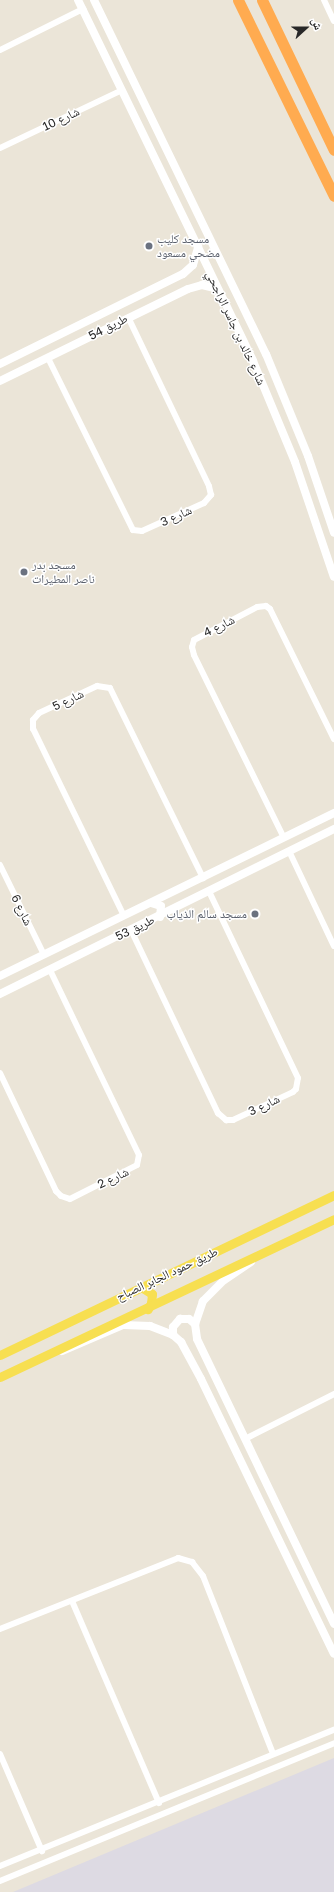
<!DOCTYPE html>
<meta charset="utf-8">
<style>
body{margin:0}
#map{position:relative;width:334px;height:1892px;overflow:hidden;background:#ebe5d8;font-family:"Golos Text","Noto Naskh Arabic",sans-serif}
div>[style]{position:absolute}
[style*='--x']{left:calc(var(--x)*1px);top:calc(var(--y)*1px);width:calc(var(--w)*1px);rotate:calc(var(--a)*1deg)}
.industrial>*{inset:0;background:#dddae3}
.street>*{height:6px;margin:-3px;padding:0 3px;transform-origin:3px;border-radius:3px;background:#fff}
.secondary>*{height:8px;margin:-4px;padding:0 4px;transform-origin:4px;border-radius:4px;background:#fff}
.primary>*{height:9px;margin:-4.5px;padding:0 4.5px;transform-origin:4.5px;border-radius:4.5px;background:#f7df51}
.highway>*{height:11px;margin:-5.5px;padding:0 5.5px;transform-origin:5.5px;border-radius:5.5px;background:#ffab50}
.dots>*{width:11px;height:11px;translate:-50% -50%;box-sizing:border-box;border:2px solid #fff;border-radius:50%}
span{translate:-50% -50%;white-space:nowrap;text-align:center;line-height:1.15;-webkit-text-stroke:3px #fff;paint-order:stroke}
.street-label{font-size:12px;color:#282828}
.worship-label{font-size:12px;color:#5b616d}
.left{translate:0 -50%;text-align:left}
.right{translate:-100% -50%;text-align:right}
.north{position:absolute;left:286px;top:8px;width:40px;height:40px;-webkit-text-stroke:3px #fff;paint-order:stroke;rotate:69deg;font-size:11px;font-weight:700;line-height:16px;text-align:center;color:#282828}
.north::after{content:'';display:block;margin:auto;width:14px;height:18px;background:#282828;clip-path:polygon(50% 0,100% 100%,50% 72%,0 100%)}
</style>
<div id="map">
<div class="industrial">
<i style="clip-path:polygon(334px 1758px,334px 1892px,13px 1892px)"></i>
</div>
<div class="street">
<i style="--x:324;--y:0;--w:23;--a:65"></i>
<i style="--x:0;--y:50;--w:93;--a:-26.3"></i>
<i style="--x:0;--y:148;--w:135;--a:-25.4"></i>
<i style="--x:48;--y:358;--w:192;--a:63.7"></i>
<i style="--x:133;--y:530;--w:9;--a:6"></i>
<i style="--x:142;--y:531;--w:68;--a:-24.3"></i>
<i style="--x:204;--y:503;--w:11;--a:-49"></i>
<i style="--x:211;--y:495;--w:9;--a:-103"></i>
<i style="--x:209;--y:486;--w:187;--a:-115.6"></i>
<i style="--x:284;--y:838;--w:204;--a:-116.2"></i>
<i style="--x:194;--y:655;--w:8;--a:-104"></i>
<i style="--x:192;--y:647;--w:7;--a:-74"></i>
<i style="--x:194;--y:640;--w:71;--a:-27.6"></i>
<i style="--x:257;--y:607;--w:9;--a:-6"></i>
<i style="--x:266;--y:606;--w:5;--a:37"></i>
<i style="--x:270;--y:609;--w:145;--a:63.8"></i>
<i style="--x:289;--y:851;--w:105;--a:64.7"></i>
<i style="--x:0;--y:865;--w:100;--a:63.9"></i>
<i style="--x:124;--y:916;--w:208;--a:-115.9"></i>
<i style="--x:33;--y:729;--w:9;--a:-90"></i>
<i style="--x:33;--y:720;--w:9;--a:-49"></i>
<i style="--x:39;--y:713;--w:64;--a:-25"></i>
<i style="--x:97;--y:686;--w:13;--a:9"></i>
<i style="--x:110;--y:688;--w:212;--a:63.9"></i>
<i style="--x:131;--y:930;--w:203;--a:64.6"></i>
<i style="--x:218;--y:1113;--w:11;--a:41"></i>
<i style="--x:226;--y:1120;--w:7;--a:0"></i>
<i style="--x:233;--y:1120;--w:66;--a:-25"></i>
<i style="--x:293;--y:1092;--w:4;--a:-45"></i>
<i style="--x:296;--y:1089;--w:11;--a:-80"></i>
<i style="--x:298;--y:1078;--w:207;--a:-115.5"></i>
<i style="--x:0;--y:1073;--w:131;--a:64.6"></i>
<i style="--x:56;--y:1191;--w:7;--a:45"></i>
<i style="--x:61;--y:1196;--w:9;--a:18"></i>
<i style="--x:70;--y:1199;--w:75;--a:-26.9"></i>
<i style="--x:137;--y:1165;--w:10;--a:-79"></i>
<i style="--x:139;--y:1155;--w:205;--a:-115.7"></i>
<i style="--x:245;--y:1439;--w:100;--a:-26.8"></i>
<i style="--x:72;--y:1601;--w:220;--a:66.7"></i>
<i style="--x:0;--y:1629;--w:192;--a:-21.7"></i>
<i style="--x:178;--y:1558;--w:15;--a:16"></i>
<i style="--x:192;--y:1562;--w:18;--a:52"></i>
<i style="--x:203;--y:1576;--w:191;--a:68.5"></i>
<i style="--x:0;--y:1754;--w:106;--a:66.6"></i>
<i style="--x:0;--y:1866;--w:361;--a:-22.2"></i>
<i style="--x:0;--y:1881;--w:361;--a:-22.4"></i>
</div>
<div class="secondary">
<i style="--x:78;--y:0;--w:401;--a:64.1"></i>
<i style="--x:253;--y:361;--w:109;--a:67.4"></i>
<i style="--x:295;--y:462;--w:121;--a:71.3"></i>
<i style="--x:94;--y:0;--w:394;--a:64.1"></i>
<i style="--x:266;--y:354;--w:110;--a:67.6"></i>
<i style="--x:308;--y:456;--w:81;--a:71.3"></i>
<i style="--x:0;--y:364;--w:204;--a:-26.2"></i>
<i style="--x:183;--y:274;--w:13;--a:-42"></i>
<i style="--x:193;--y:265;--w:19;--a:-74"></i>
<i style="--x:0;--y:381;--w:209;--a:-26.1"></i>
<i style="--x:188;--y:289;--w:15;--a:-16"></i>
<i style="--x:202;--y:285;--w:16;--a:14"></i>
<i style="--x:151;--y:903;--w:10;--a:17"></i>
<i style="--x:161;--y:906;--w:11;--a:95"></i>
<i style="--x:0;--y:976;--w:372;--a:-26"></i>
<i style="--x:0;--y:994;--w:373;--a:-26.3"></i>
<i style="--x:251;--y:1262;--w:32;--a:146"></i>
<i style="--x:224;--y:1280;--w:30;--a:135"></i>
<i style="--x:203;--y:1301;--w:24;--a:109"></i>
<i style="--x:195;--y:1324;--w:15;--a:82"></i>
<i style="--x:197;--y:1339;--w:316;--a:64.3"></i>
<i style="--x:173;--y:1335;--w:8;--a:-90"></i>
<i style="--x:173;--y:1327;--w:11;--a:-49"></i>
<i style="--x:180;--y:1319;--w:9;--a:0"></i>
<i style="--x:189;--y:1319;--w:8;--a:40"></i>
<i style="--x:62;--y:1351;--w:66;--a:-23.1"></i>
<i style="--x:123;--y:1325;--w:27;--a:2"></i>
<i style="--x:150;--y:1326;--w:25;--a:21"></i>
<i style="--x:173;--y:1335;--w:11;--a:41"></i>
<i style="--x:181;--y:1342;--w:42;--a:61.6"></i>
<i style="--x:201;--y:1379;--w:305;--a:64.2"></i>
</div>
<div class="primary">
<i style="--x:141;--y:1287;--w:13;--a:32"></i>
<i style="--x:152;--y:1294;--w:9;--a:96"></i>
<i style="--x:151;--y:1303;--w:7;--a:117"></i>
<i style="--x:0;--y:1355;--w:370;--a:-25.6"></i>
<i style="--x:0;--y:1377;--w:369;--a:-25.3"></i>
</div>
<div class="highway">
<i style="--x:238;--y:0;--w:218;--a:63.9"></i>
<i style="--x:262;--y:0;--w:166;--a:64.4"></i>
</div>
<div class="dots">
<i style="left:149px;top:246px;background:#6b7280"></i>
<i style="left:24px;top:572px;background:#6b7280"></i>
<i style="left:255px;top:914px;background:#6b7280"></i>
</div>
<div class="street-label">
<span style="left:61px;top:119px;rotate:-25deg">شارع 10</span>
<span style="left:108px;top:327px;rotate:-27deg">طريق 54</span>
<span style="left:236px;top:328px;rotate:65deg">شارع خالد بن جاسر الراجحي</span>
<span style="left:176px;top:516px;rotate:-24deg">شارع 3</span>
<span style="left:219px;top:626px;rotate:-26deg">شارع 4</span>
<span style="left:68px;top:700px;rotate:-26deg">شارع 5</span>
<span style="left:22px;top:910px;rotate:64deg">شارع 6</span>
<span style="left:135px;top:928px;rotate:-26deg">طريق 53</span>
<span style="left:264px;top:1105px;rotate:-25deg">شارع 3</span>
<span style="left:113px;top:1178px;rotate:-26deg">شارع 2</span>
<span style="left:167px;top:1274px;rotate:-25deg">طريق حمود الجابر الصباح</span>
</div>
<div class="worship-label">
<span class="left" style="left:157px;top:246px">مسجد كليب<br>مضحي مسعود</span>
<span class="left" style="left:32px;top:572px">مسجد بدر<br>ناصر المطيرات</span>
<span class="right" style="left:247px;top:914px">مسجد سالم الذياب</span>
</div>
<div class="north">ش</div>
</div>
